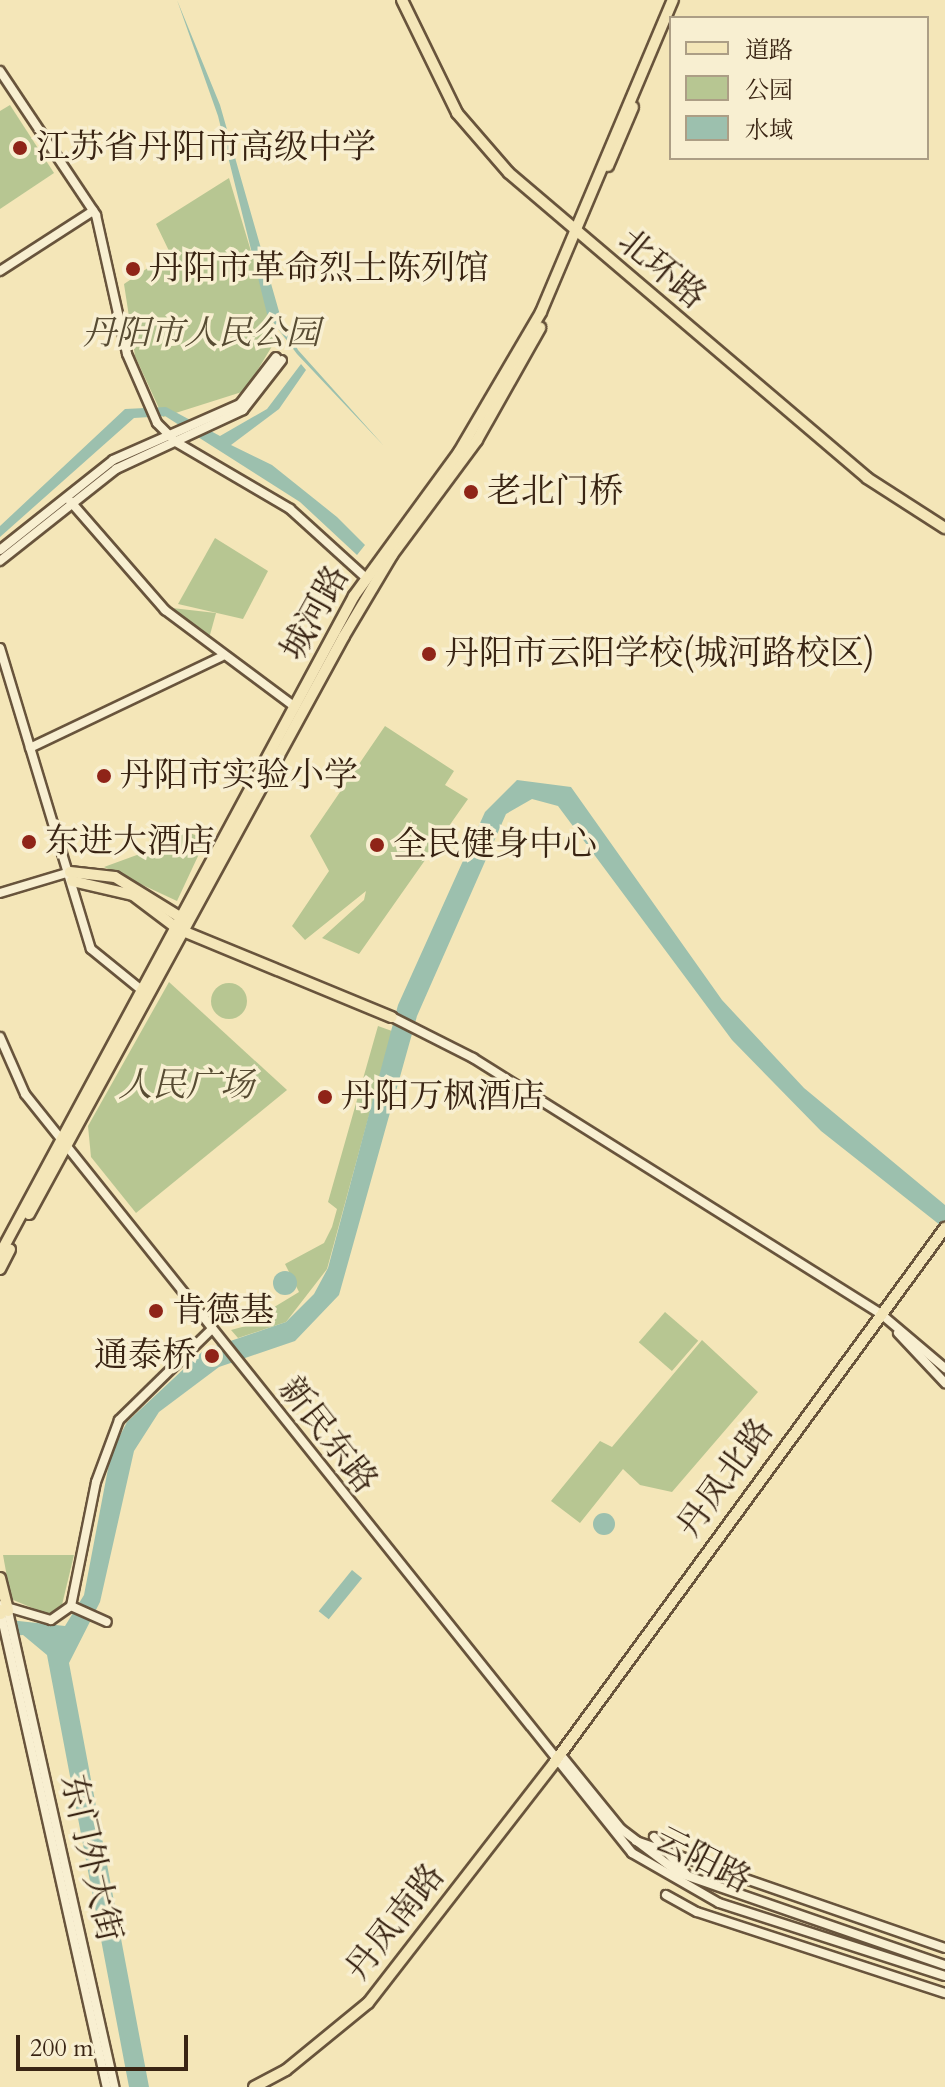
<!DOCTYPE html>
<meta charset="utf-8">
<style>
body{margin:0}
#map{position:relative;width:945px;height:2087px;overflow:hidden;background:#f4e6b8;font-family:Cardo,"Noto Serif SC",serif}
div>[style]{position:absolute}
[style*='--x']{left:calc(var(--x)*1px);top:calc(var(--y)*1px);width:calc(var(--w)*1px);rotate:calc(var(--a)*1deg)}
.green>*{inset:0;background:#b7c692;transform-origin:0 0}
.round{border-radius:50%}
.water>*{inset:0;background:#9cc0ae;transform-origin:0 0}
.roads{filter:drop-shadow(2px 0 #68543c) drop-shadow(-2px 0 #68543c) drop-shadow(0 2px #68543c) drop-shadow(0 -2px #68543c)}
.minor>*{height:8px;margin:-4px;padding:0 4px;transform-origin:4px;border-radius:4px;background:#f8efd1}
.major>*{height:10px;margin:-5px;padding:0 5px;transform-origin:5px;border-radius:5px;background:#f4e6b8}
.dots>*{width:22px;height:22px;translate:-50% -50%;box-sizing:border-box;border:4px solid #f8efd1;border-radius:50%}
span{translate:-50% -50%;white-space:nowrap;text-align:center;line-height:1.15;-webkit-text-stroke:7px #f8efd1;paint-order:stroke}
.poi-label{font-size:34px;color:#392413}
.left{translate:0 -50%;text-align:left}
.right{translate:-100% -50%;text-align:right}
.street-label{font-size:34px;color:#392413}
.park-label{font-size:34px;color:#584c33;font-style:italic}
.legend{position:absolute;left:669px;top:16px;width:260px;height:144px;box-sizing:border-box;background:#f8efd1;border:2px solid #ac9e85;margin:0;padding:10px 14px;list-style:none;font-size:24px;color:#392413}
.legend li{display:flex;align-items:center;gap:16px;height:40px}
.legend b{width:40px;border:2px solid #ac9e85}
.scale{position:absolute;left:16px;top:2035px;width:172px;height:36px;box-sizing:border-box;border:4px solid #392413;border-top:0;padding-left:10px;font-size:24px;line-height:28px;white-space:nowrap;color:#392413;-webkit-text-stroke:6px #f8efd1;paint-order:stroke}
</style>
<div id="map">
<div class="green">
<i style="clip-path:polygon(10px 105px,54px 173px,0 209px,0 111px)"></i>
<i style="clip-path:polygon(229px 178px,277px 338px,245px 391px,163px 417px,135px 356px,124px 284px,170px 253px,156px 224px)"></i>
<i style="clip-path:polygon(215px 538px,268px 571px,243px 619px,178px 604px)"></i>
<i style="clip-path:polygon(172px 608px,216px 613px,208px 642px)"></i>
<i style="clip-path:polygon(385px 726px,454px 771px,445px 785px,468px 799px,359px 954px,322px 938px,364px 900px,366px 891px,305px 940px,292px 926px,329px 871px,310px 836px)"></i>
<i style="clip-path:polygon(171px 826px,206px 839px,177px 901px,104px 867px,156px 848px)"></i>
<i style="clip-path:polygon(169px 982px,287px 1090px,136px 1213px,91px 1157px,88px 1126px)"></i>
<i class="round" style="left:211px;top:983px;width:36px;height:36px"></i>
<i style="clip-path:polygon(378px 1026px,392px 1031px,327px 1269px,286px 1322px,238px 1338px,231px 1330px,275px 1318px,271px 1309px,299px 1292px,285px 1264px,324px 1243px,332px 1227px,337px 1209px,328px 1202px)"></i>
<i style="left:665px;top:1312px;width:44px;height:40px;rotate:41deg"></i>
<i style="clip-path:polygon(702px 1340px,758px 1392px,672px 1492px,640px 1485px,623px 1469px,580px 1523px,551px 1501px,600px 1441px,612px 1447px)"></i>
<i style="clip-path:polygon(3px 1555px,74px 1555px,61px 1609px,49px 1615px,11px 1599px)"></i>
</div>
<div class="water">
<i style="clip-path:polygon(177px 0,220px 105px,280px 315px,298px 350px,384px 446px,297px 354px,267px 314px,218px 116px)"></i>
<i style="clip-path:polygon(301px 364px,306px 370px,279px 409px,231px 445px,272px 465px,337px 517px,365px 545px,357px 555px,300px 502px,165px 416px,134px 418px,0 537px,0 526px,125px 409px,166px 407px,220px 436px,267px 409px)"></i>
<i style="clip-path:polygon(517px 780px,571px 787px,722px 1000px,804px 1088px,945px 1205px,945px 1229px,821px 1131px,732px 1040px,558px 806px,532px 799px,506px 814px,417px 1016px,339px 1295px,295px 1341px,219px 1367px,159px 1412px,134px 1451px,100px 1602px,69px 1663px,149px 2087px,129px 2087px,47px 1655px,23px 1635px,0 1637px,0 1619px,65px 1626px,84px 1595px,111px 1453px,127px 1422px,204px 1350px,286px 1322px,314px 1294px,328px 1268px,398px 1005px,485px 812px)"></i>
<i class="round" style="left:273px;top:1271px;width:24px;height:24px"></i>
<i class="round" style="left:593px;top:1513px;width:22px;height:22px"></i>
<i style="left:352px;top:1570px;width:13px;height:53px;rotate:39deg"></i>
</div>
<div class="roads">
<div class="minor">
<i style="--x:0;--y:71;--w:173;--a:56.3"></i>
<i style="--x:96;--y:215;--w:142;--a:77.4"></i>
<i style="--x:127;--y:354;--w:75;--a:66.5"></i>
<i style="--x:157;--y:423;--w:27;--a:45"></i>
<i style="--x:176;--y:442;--w:132;--a:30.4"></i>
<i style="--x:290;--y:509;--w:103;--a:42.2"></i>
<i style="--x:0;--y:271;--w:111;--a:-32.8"></i>
<i style="--x:70;--y:501;--w:145;--a:48.9"></i>
<i style="--x:165;--y:610;--w:162;--a:36.7"></i>
<i style="--x:0;--y:550;--w:144;--a:-38.5"></i>
<i style="--x:113;--y:460;--w:139;--a:-23.8"></i>
<i style="--x:240;--y:404;--w:59;--a:-52.5"></i>
<i style="--x:0;--y:561;--w:148;--a:-38.4"></i>
<i style="--x:116;--y:469;--w:140;--a:-24.9"></i>
<i style="--x:243;--y:410;--w:63;--a:-52"></i>
<i style="--x:0;--y:648;--w:314;--a:73.2"></i>
<i style="--x:91;--y:949;--w:68;--a:39.1"></i>
<i style="--x:30;--y:748;--w:212;--a:-25.5"></i>
<i style="--x:0;--y:893;--w:73;--a:-16.7"></i>
<i style="--x:392;--y:1017;--w:91;--a:26.8"></i>
<i style="--x:473;--y:1058;--w:482;--a:32.1"></i>
<i style="--x:881;--y:1314;--w:84;--a:40.2"></i>
<i style="--x:0;--y:1037;--w:62;--a:66.3"></i>
<i style="--x:25;--y:1094;--w:972;--a:51.35"></i>
<i style="--x:632;--y:1853;--w:100;--a:29.9"></i>
<i style="--x:719;--y:1903;--w:237;--a:17.9"></i>
<i style="--x:898;--y:1333;--w:69;--a:46.8"></i>
<i style="--x:0;--y:1605;--w:53;--a:16.4"></i>
<i style="--x:51;--y:1620;--w:24;--a:-35"></i>
<i style="--x:71;--y:1606;--w:39;--a:24"></i>
<i style="--x:71;--y:1606;--w:126;--a:-78.6"></i>
<i style="--x:96;--y:1482;--w:66;--a:-69.6"></i>
<i style="--x:119;--y:1420;--w:130;--a:-44.4"></i>
<i style="--x:8;--y:1611;--w:488;--a:77.4"></i>
<i style="--x:1;--y:1614;--w:485;--a:77.4"></i>
<i style="--x:560;--y:1754;--w:97;--a:50.9"></i>
<i style="--x:621;--y:1829;--w:73;--a:37.2"></i>
<i style="--x:679;--y:1873;--w:281;--a:19.1"></i>
<i style="--x:654;--y:1837;--w:49;--a:49.1"></i>
<i style="--x:636;--y:1841;--w:327;--a:19.1"></i>
<i style="--x:666;--y:1895;--w:35;--a:29"></i>
<i style="--x:697;--y:1912;--w:261;--a:18.1"></i>
</div>
<div class="major">
<i style="--x:402;--y:0;--w:126;--a:64"></i>
<i style="--x:457;--y:113;--w:79;--a:49.1"></i>
<i style="--x:509;--y:173;--w:470;--a:40.4"></i>
<i style="--x:867;--y:478;--w:93;--a:32.7"></i>
<i style="--x:608;--y:166;--w:64;--a:-67"></i>
<i style="--x:70;--y:872;--w:45;--a:6.3"></i>
<i style="--x:115;--y:877;--w:80;--a:31.7"></i>
<i style="--x:72;--y:881;--w:63;--a:12.9"></i>
<i style="--x:133;--y:895;--w:56;--a:37.1"></i>
<i style="--x:178;--y:929;--w:231;--a:22.4"></i>
<i style="--x:29;--y:1214;--w:658;--a:-61.41"></i>
<i style="--x:344;--y:636;--w:94;--a:-59.3"></i>
<i style="--x:392;--y:555;--w:143;--a:-53.5"></i>
<i style="--x:477;--y:440;--w:129;--a:-60.6"></i>
<i style="--x:0;--y:1254;--w:747;--a:-61.72"></i>
<i style="--x:354;--y:596;--w:178;--a:-53.9"></i>
<i style="--x:459;--y:452;--w:162;--a:-59.6"></i>
<i style="--x:541;--y:312;--w:339;--a:-67.1"></i>
<i style="--x:0;--y:1269;--w:22;--a:-63"></i>
<i style="--x:0;--y:1578;--w:34;--a:76"></i>
<i style="--x:0;--y:1610;--w:4;--a:76"></i>
<i style="--x:254;--y:2087;--w:36;--a:-28"></i>
<i style="--x:286;--y:2070;--w:106;--a:-39.3"></i>
<i style="--x:368;--y:2003;--w:304;--a:-52.2"></i>
<i style="--x:554;--y:1763;--w:663;--a:-53.84"></i>
</div>
</div>
<div class="dots">
<i style="left:20px;top:148px;background:#8f2418"></i>
<i style="left:133px;top:269px;background:#8f2418"></i>
<i style="left:471px;top:492px;background:#8f2418"></i>
<i style="left:429px;top:654px;background:#8f2418"></i>
<i style="left:104px;top:776px;background:#8f2418"></i>
<i style="left:29px;top:842px;background:#8f2418"></i>
<i style="left:377px;top:845px;background:#8f2418"></i>
<i style="left:325px;top:1097px;background:#8f2418"></i>
<i style="left:156px;top:1311px;background:#8f2418"></i>
<i style="left:212px;top:1356px;background:#8f2418"></i>
</div>
<div class="poi-label">
<span class="left" style="left:36px;top:148px">江苏省丹阳市高级中学</span>
<span class="left" style="left:149px;top:269px">丹阳市革命烈士陈列馆</span>
<span class="left" style="left:487px;top:492px">老北门桥</span>
<span class="left" style="left:445px;top:654px">丹阳市云阳学校(城河路校区)</span>
<span class="left" style="left:120px;top:776px">丹阳市实验小学</span>
<span class="left" style="left:45px;top:842px">东进大酒店</span>
<span class="left" style="left:393px;top:845px">全民健身中心</span>
<span class="left" style="left:341px;top:1097px">丹阳万枫酒店</span>
<span class="left" style="left:172px;top:1311px">肯德基</span>
<span class="right" style="left:196px;top:1356px">通泰桥</span>
</div>
<div class="street-label">
<span style="left:662px;top:269px;rotate:40deg">北环路</span>
<span style="left:315px;top:613px;rotate:-61deg">城河路</span>
<span style="left:328px;top:1435px;rotate:52deg">新民东路</span>
<span style="left:725px;top:1478px;rotate:-54deg">丹凤北路</span>
<span style="left:91px;top:1858px;rotate:77deg">东门外大街</span>
<span style="left:703px;top:1860px;rotate:27deg">云阳路</span>
<span style="left:395px;top:1922px;rotate:-52deg">丹凤南路</span>
</div>
<div class="park-label">
<span style="left:201px;top:334px">丹阳市人民公园</span>
<span style="left:186px;top:1086px">人民广场</span>
</div>
<ul class="legend">
<li><b style="height:10px;background:#f4e6b8"></b>道路</li>
<li><b style="height:22px;background:#b7c692"></b>公园</li>
<li><b style="height:22px;background:#9cc0ae"></b>水域</li>
</ul>
<div class="scale">200 m</div>
</div>
